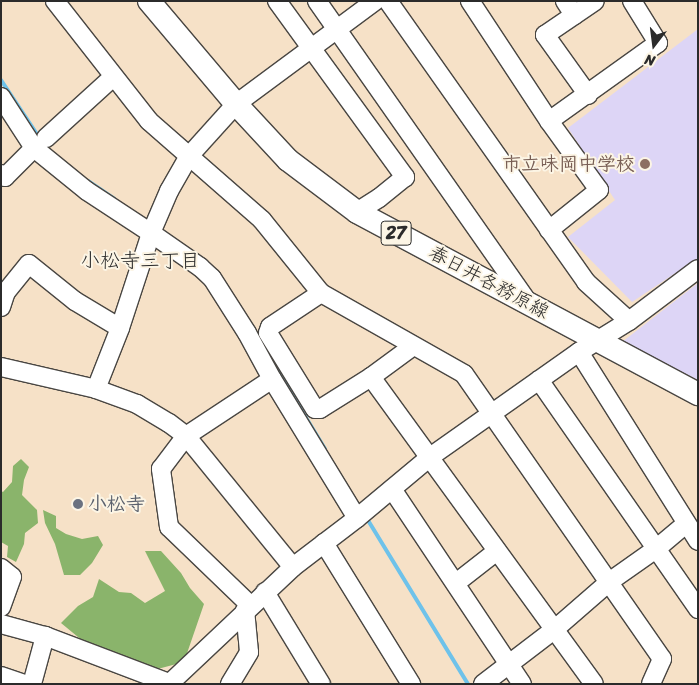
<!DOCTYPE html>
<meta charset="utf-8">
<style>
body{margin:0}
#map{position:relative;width:699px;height:685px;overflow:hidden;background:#f6e1c7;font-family:Sriracha,"Klee One",sans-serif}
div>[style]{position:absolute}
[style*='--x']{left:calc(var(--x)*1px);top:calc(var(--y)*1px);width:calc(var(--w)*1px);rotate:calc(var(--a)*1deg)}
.built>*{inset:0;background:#ddd5f6}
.forest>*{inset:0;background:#8ab46b}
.stream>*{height:4px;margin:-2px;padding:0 2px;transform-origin:2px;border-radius:2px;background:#6ec2ea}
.roads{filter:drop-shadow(1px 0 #494642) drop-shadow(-1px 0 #494642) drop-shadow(0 1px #494642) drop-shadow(0 -1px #494642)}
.minor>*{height:18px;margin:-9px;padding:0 9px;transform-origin:9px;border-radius:9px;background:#fff}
.major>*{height:22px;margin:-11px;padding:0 11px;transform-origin:11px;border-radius:11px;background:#fff}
.dots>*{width:14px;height:14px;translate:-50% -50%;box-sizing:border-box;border:2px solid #fcf5e5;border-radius:50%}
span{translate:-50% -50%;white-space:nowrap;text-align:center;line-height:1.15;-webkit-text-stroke:4px #fcf5e5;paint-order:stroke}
.shield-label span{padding:1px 4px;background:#fcf5e5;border:1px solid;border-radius:4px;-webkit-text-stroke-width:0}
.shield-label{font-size:18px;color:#2b2b2b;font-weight:700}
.education-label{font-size:19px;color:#785e54;font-weight:700}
.right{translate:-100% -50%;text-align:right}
.street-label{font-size:19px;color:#2b2b2b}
.worship-label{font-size:19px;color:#5b616d;font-weight:700}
.left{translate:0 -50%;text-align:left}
.neighbourhood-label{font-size:20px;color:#2b2b2b}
.frame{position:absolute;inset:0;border:2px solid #2b2b2b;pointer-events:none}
.north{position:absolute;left:629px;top:20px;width:50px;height:50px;-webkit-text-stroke:4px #fcf5e5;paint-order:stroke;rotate:195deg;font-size:14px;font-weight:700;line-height:20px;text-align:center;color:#2b2b2b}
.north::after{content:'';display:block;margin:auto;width:18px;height:22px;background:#2b2b2b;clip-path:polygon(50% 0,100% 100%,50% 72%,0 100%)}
</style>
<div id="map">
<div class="built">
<i style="clip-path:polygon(698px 29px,698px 258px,632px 302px,568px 237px,615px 200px,568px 128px)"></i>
<i style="clip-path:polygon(698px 283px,698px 380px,622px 342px)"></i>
</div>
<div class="forest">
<i style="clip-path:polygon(21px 459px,29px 467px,24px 480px,22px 495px,37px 510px,38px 523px,25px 533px,24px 544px,16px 562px,7px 557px,8px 546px,1px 542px,1px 491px,3px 492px,12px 482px,13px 466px)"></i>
<i style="clip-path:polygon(43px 510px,56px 516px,56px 528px,66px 534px,82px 539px,98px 536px,103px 545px,92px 563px,80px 575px,64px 575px,55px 544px,45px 523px)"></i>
<i style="clip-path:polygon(145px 551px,161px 551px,181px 573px,190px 588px,204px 604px,184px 662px,150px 671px,95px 651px,61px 623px,78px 606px,93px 597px,99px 579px,119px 592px,131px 593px,145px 603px,165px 591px)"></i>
</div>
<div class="stream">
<i style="--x:1;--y:80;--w:71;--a:56.5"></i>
<i style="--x:88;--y:181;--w:32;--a:34"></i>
<i style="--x:274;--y:365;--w:98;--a:58.7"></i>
<i style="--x:366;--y:517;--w:196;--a:58.6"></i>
</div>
<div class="roads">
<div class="minor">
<i style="--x:55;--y:1;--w:152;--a:51.9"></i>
<i style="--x:149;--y:121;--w:150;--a:41.2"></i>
<i style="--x:262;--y:220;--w:94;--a:51.1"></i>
<i style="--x:321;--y:293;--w:164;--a:29.5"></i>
<i style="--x:464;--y:374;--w:347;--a:55.2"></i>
<i style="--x:662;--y:659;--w:27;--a:114"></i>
<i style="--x:277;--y:1;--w:218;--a:54"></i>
<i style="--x:405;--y:177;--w:33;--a:141"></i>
<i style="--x:379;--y:198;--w:26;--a:148"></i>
<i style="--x:317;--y:1;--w:368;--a:55"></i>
<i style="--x:388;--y:1;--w:344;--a:54.8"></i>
<i style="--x:586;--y:282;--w:58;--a:42.2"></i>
<i style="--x:470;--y:1;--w:144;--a:56.6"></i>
<i style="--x:549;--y:121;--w:85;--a:54.1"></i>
<i style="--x:599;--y:190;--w:64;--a:141.3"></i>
<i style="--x:565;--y:1;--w:17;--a:57"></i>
<i style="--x:588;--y:95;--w:74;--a:-125.6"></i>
<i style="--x:545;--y:35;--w:60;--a:-34.2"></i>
<i style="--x:1;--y:97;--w:61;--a:57.1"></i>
<i style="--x:34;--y:148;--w:68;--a:39.1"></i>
<i style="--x:87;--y:191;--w:77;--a:33.3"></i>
<i style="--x:151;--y:233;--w:60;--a:34.8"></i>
<i style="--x:200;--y:267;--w:16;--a:43"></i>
<i style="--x:212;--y:278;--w:65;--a:57.5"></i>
<i style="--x:247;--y:333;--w:52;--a:61.5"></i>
<i style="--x:272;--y:379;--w:163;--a:58.6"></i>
<i style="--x:549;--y:121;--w:134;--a:-35.6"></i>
<i style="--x:658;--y:43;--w:49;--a:-121.8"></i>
<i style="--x:46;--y:138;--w:91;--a:-42.3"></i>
<i style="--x:1;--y:174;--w:5;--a:37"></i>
<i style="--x:5;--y:177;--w:41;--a:-45"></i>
<i style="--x:321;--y:293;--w:61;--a:146.3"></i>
<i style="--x:270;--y:327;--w:6;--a:108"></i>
<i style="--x:268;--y:333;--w:89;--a:58.3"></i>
<i style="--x:315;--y:409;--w:5;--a:0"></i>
<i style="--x:320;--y:409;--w:60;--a:-32.1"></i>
<i style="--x:371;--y:377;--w:52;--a:-36.4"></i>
<i style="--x:1;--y:307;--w:16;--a:-72"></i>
<i style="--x:6;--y:292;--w:36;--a:-51"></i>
<i style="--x:29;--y:264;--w:59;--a:38.8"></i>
<i style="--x:75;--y:301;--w:52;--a:31"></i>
<i style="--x:579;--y:352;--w:223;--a:57.8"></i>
<i style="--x:1;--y:367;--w:98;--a:13"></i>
<i style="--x:96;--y:389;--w:44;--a:20.1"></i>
<i style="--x:137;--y:404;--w:37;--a:31"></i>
<i style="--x:169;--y:423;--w:21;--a:37"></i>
<i style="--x:186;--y:436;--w:169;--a:50.8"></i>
<i style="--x:371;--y:377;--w:379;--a:54"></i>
<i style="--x:539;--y:380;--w:279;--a:55.2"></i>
<i style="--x:96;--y:389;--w:66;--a:-68.5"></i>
<i style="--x:120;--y:328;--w:100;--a:-71.9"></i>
<i style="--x:151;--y:233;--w:46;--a:-66.8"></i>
<i style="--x:169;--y:191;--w:40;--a:-60.3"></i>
<i style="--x:189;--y:156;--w:70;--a:-47.9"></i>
<i style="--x:236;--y:104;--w:173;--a:-36.5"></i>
<i style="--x:392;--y:489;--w:234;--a:56.3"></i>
<i style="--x:324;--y:543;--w:166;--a:58.3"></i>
<i style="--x:1;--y:568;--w:14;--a:39"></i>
<i style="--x:12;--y:577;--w:32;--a:110"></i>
<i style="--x:456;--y:583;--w:52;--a:-38"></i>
<i style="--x:265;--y:592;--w:108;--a:58.7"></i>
<i style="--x:250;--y:605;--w:112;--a:-136.1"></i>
<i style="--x:169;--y:527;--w:59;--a:-97.9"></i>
<i style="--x:161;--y:469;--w:41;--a:-52.9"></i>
<i style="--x:186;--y:436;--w:103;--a:-33.5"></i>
<i style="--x:1;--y:624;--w:46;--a:15.3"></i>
<i style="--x:45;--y:636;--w:133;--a:20.8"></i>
<i style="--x:1;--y:676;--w:24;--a:19"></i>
<i style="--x:32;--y:684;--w:50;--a:-74.8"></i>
<i style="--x:169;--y:684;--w:170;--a:-43.3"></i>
<i style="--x:293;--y:567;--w:81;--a:-37.4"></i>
<i style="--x:357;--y:518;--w:95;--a:-39.9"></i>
<i style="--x:430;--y:457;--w:182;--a:-35.2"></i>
<i style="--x:579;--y:352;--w:59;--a:-31.8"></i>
<i style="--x:629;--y:321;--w:86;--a:-37"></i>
<i style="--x:230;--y:684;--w:37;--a:-59"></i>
<i style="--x:249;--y:652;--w:42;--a:-95.4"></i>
<i style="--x:483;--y:684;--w:91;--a:-37.4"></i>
<i style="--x:555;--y:629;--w:72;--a:-41"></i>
<i style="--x:609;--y:582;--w:57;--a:-35.1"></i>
<i style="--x:656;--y:549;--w:39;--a:-40"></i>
</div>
<div class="major">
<i style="--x:149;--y:1;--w:135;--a:49.8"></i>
<i style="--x:236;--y:104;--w:76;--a:47.1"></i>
<i style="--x:288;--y:160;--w:86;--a:37"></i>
<i style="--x:357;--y:212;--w:387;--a:28.1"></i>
</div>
</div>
<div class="dots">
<i style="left:645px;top:164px;background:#8d6e63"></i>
<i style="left:78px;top:504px;background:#6b7280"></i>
</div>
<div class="shield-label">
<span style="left:396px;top:233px">27</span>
</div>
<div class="education-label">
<span class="right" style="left:635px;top:164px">市立味岡中学校</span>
</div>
<div class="street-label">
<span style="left:489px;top:282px;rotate:28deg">春日井各務原線</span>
</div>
<div class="worship-label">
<span class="left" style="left:88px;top:504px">小松寺</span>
</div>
<div class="neighbourhood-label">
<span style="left:140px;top:260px">小松寺三丁目</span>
</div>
<div class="frame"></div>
<div class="north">N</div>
</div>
